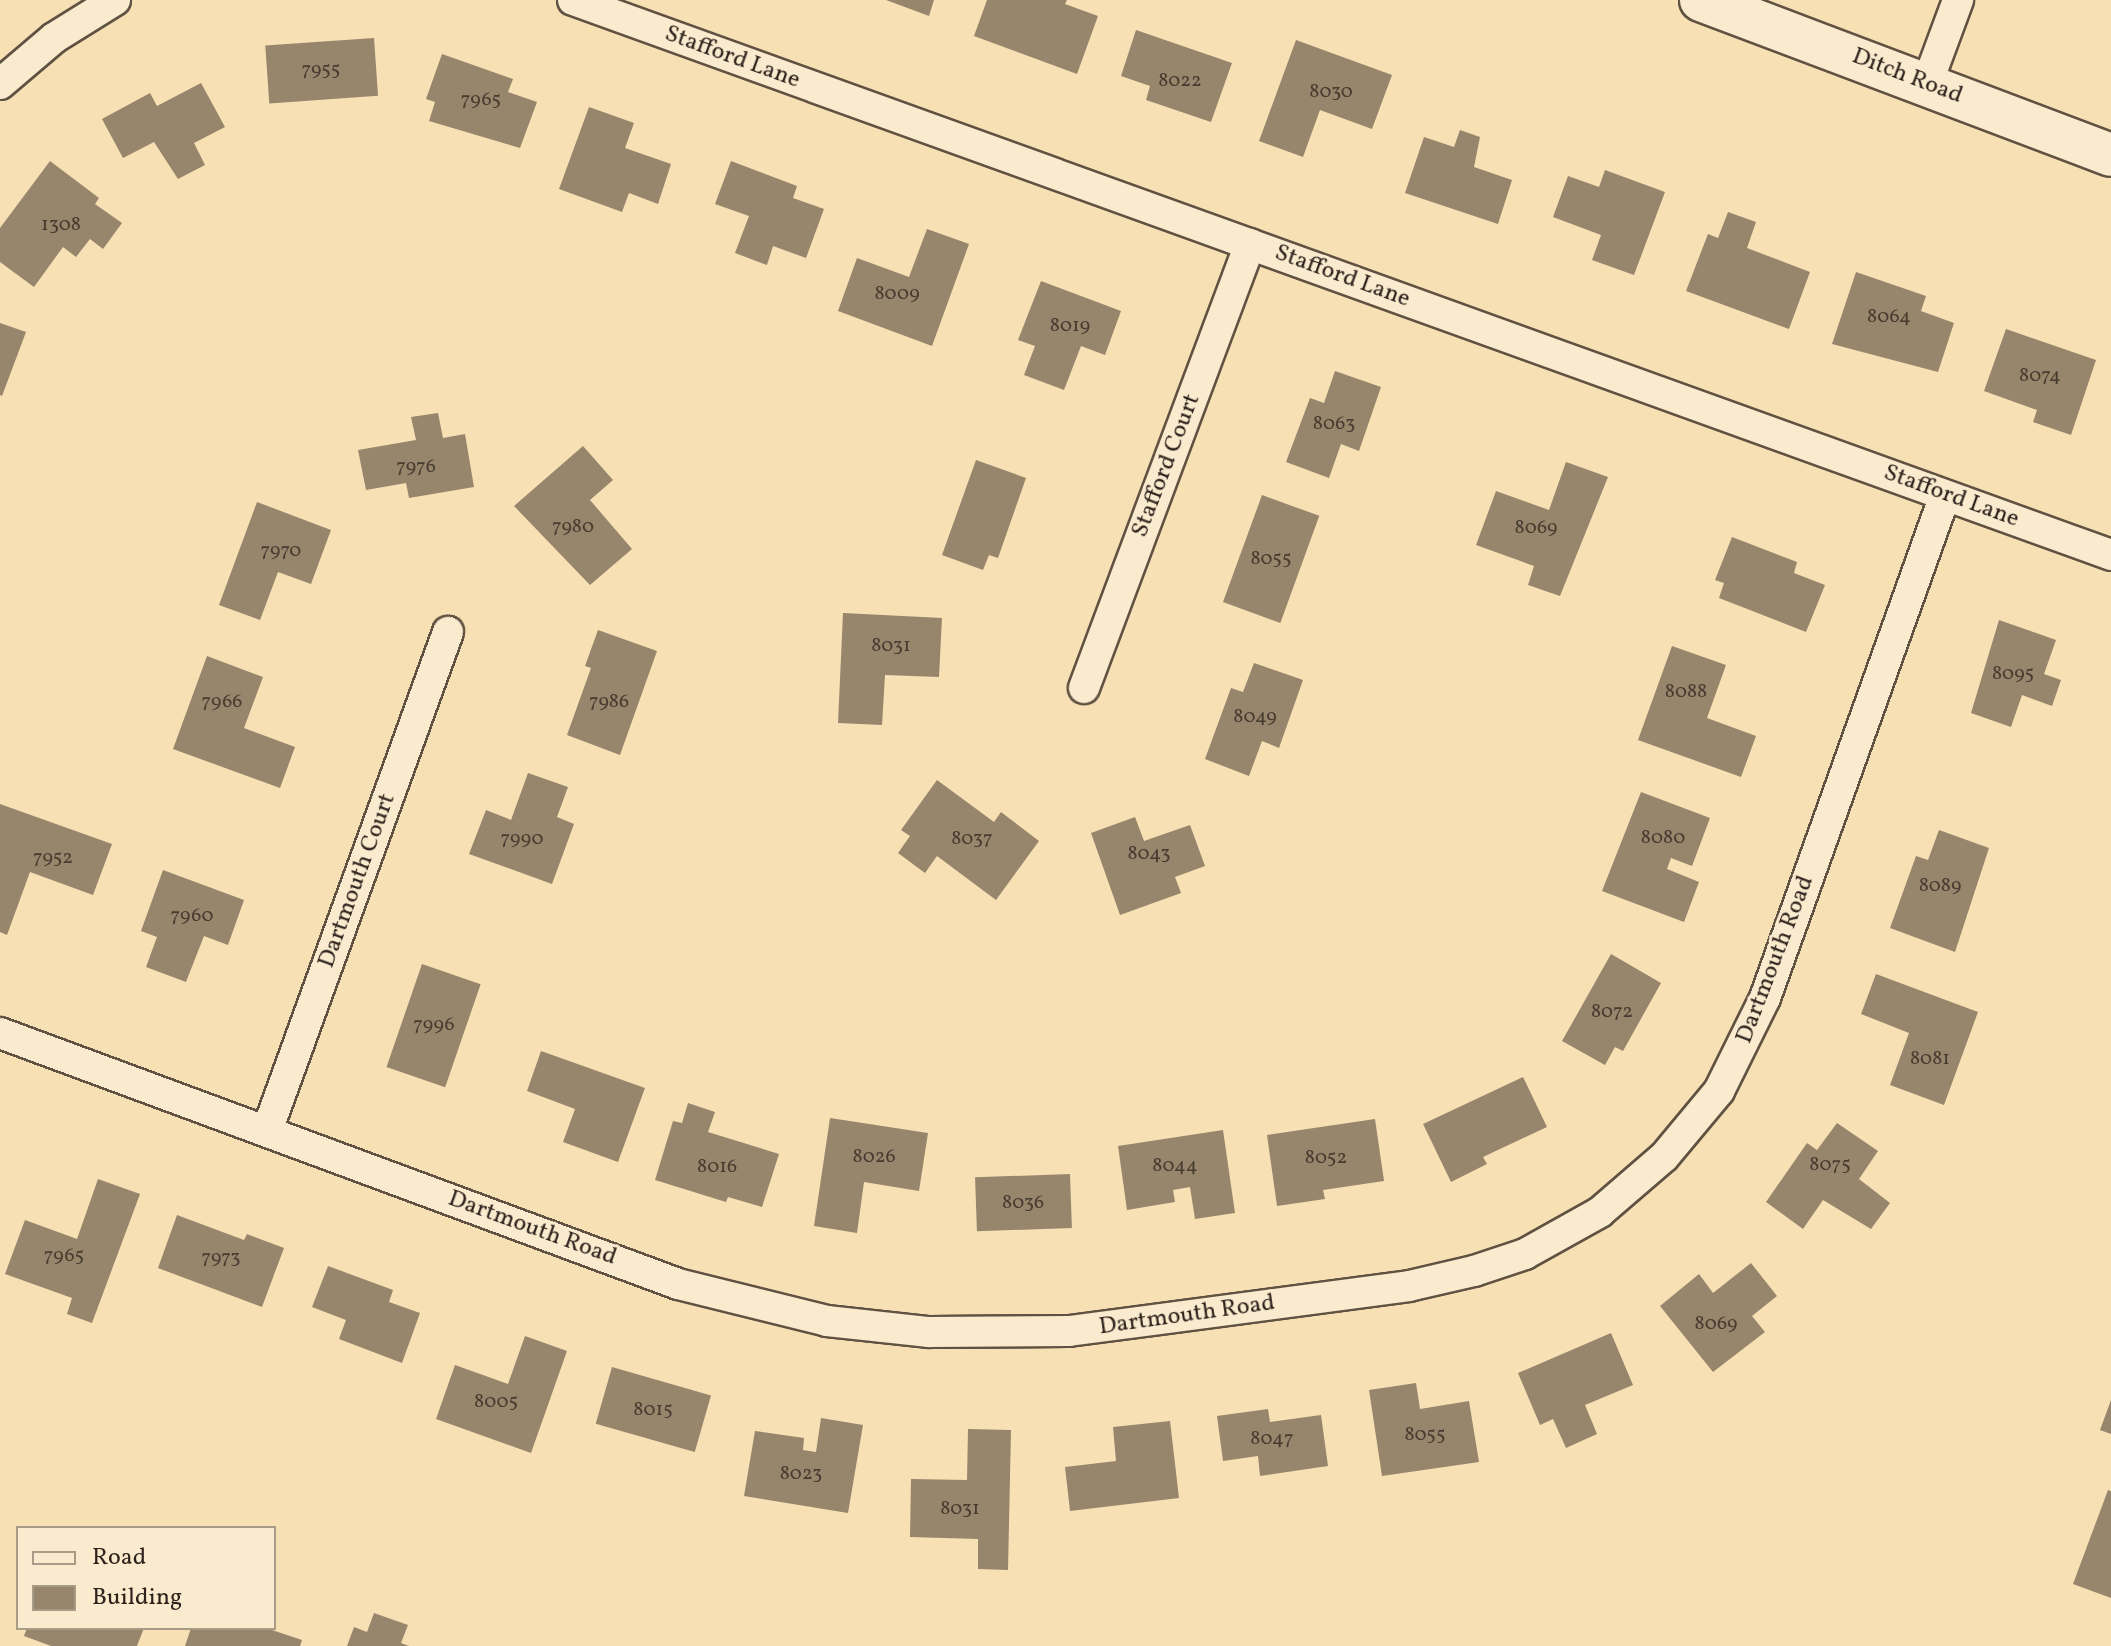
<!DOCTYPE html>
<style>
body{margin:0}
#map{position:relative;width:2111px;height:1646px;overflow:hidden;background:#f8e0b5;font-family:Vollkorn,serif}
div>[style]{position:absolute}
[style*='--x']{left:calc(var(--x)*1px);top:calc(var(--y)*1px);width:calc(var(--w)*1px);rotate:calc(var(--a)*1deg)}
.building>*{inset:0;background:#97856c;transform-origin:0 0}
.roads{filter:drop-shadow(2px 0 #605242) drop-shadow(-2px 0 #605242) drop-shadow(0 2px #605242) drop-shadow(0 -2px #605242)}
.street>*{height:30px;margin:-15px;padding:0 15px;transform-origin:15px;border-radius:15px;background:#faebcf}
.secondary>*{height:42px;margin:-21px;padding:0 21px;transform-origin:21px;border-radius:21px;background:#faebcf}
span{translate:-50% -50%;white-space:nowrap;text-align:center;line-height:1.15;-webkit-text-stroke:6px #faebcf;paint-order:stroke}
.number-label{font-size:20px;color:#483b30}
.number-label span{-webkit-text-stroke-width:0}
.street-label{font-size:24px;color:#2d221c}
.legend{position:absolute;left:16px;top:1526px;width:260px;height:104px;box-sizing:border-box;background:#faebcf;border:2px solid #a89b87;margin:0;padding:10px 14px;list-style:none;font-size:24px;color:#2d221c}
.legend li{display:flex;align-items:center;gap:16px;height:40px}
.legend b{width:40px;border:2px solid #a89b87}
</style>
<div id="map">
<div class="building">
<i style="clip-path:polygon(886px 0,934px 0,929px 16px)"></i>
<i style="clip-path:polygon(987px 0,1067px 0,1065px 4px,1098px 16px,1077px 74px,974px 36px)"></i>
<i style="clip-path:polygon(1136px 30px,1232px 63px,1211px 122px,1146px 100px,1150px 86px,1121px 76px)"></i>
<i style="left:374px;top:38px;width:58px;height:109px;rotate:86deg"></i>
<i style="clip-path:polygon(1296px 40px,1392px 75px,1372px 129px,1320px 110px,1303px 157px,1259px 141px)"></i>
<i style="clip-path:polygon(442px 54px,513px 79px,508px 92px,537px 102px,520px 148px,429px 121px,435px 102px,426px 99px)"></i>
<i style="clip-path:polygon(201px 83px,225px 127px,194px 143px,205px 165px,178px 179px,154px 142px,123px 158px,102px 119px,150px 93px,157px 106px)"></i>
<i style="clip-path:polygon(589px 107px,634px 123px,625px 148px,671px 164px,658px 204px,629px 193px,622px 212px,559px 189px)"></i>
<i style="clip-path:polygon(1460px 130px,1480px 137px,1474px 167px,1512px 180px,1498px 224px,1405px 193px,1424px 137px,1454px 147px)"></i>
<i style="clip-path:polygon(50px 161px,99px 198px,95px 204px,122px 223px,103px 249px,90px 239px,76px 257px,63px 247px,34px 287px,0 262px,0 228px)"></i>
<i style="clip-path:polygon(731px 161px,797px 186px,793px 198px,824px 209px,806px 258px,773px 246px,767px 265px,735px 253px,749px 216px,715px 204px)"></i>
<i style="clip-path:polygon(1605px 170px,1665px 192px,1634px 275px,1592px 260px,1601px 235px,1553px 217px,1568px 176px,1599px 187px)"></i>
<i style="clip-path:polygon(1728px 212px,1756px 222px,1747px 248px,1810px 272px,1789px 329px,1686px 291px,1708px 234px,1718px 238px)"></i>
<i style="clip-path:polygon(927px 229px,969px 244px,932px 346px,838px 311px,857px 258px,909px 277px)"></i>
<i style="clip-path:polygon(1856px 272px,1926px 296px,1921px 311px,1954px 323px,1938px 372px,1832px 344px)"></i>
<i style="clip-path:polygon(1041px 281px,1121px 311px,1105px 355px,1081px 346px,1064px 390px,1024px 375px,1035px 346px,1018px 340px)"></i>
<i style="clip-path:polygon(0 323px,26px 332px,2px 396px,0 395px)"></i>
<i style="clip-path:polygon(2006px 329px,2096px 360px,2071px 435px,2033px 422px,2037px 410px,1984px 391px)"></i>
<i style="clip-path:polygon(1335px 371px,1381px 387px,1359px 451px,1341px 444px,1329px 478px,1286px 462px,1310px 398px,1324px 403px)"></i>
<i style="clip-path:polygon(438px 413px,443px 438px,465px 434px,474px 487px,409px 498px,406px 483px,366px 490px,358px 450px,416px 440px,411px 417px)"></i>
<i style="clip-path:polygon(583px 446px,613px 480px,590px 500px,632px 549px,590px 585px,514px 506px)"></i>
<i style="clip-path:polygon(976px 460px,1026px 478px,998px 558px,989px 555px,983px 570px,942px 555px)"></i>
<i style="clip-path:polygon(1566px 462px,1608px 477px,1560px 596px,1528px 585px,1534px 566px,1476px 545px,1496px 491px,1549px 510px)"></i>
<i style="left:1262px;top:495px;width:61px;height:114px;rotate:20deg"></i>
<i style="clip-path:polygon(257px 502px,331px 530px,311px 584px,278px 572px,260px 620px,219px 605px)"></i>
<i style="clip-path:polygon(1732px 537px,1797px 562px,1794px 573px,1825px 585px,1806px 632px,1719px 598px,1724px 583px,1715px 580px)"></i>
<i style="clip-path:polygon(843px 613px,942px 618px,939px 677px,885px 675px,882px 725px,838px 723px)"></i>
<i style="clip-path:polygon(1999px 620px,2056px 640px,2044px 674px,2061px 680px,2052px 706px,2022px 695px,2011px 727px,1971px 713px)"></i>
<i style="clip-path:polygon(598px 630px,657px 651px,620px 755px,567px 735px,591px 668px,585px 666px)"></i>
<i style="clip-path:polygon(1672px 646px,1726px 665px,1707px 718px,1756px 736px,1741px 777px,1638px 740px)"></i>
<i style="clip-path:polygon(207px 656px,263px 677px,244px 728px,295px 747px,280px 788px,173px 749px)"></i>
<i style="clip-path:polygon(1254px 663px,1303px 680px,1279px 748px,1262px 741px,1249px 776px,1205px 759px,1231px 688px,1243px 692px)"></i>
<i style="clip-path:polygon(528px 773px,568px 787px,557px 817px,574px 824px,552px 884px,469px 854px,486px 810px,511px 820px)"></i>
<i style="clip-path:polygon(937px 780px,994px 822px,1001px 812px,1039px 841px,996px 900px,937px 856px,925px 873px,898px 853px,910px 836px,901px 830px)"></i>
<i style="clip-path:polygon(1641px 792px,1710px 818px,1692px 866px,1671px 858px,1667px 869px,1699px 882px,1684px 922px,1602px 891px)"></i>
<i style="clip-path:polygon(0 804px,112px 844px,93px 895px,30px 872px,7px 935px,0 932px)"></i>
<i style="clip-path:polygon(1135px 817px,1144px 841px,1190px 825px,1205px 866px,1175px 877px,1181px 893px,1120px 915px,1091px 833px)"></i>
<i style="clip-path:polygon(1939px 830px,1989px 848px,1955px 952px,1890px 928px,1916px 856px,1928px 860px)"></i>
<i style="clip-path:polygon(163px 870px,244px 900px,228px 945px,204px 936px,186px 982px,146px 967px,157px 937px,141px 931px)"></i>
<i style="clip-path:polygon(1611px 954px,1661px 983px,1623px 1051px,1615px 1047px,1605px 1065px,1562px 1041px)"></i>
<i style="left:422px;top:964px;width:62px;height:109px;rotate:19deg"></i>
<i style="clip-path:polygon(1876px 974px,1978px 1012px,1944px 1105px,1890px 1085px,1909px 1033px,1861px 1014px)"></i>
<i style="clip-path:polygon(541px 1051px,645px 1088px,618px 1162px,563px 1142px,575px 1109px,527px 1091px)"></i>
<i style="clip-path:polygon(1523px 1077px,1547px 1127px,1483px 1157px,1487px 1164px,1451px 1182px,1423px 1124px)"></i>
<i style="clip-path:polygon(688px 1103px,715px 1112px,708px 1132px,779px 1154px,762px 1207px,728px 1197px,726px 1202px,655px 1180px,673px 1121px,682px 1123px)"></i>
<i style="clip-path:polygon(830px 1118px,928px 1133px,919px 1191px,864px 1182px,857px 1233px,814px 1226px)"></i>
<i style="clip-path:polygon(1375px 1119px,1384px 1181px,1323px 1190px,1325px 1199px,1277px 1206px,1267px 1135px)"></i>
<i style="clip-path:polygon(1837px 1123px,1878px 1151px,1859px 1179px,1890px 1203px,1871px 1229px,1823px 1200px,1803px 1229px,1766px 1202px,1807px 1143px,1817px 1150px)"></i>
<i style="clip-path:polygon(1223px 1130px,1235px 1213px,1195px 1219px,1190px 1187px,1173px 1190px,1175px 1202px,1127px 1210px,1118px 1146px)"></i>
<i style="left:1070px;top:1174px;width:54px;height:95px;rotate:88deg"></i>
<i style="clip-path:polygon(98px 1179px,140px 1194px,92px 1323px,67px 1314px,72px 1298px,5px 1274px,25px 1220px,77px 1239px)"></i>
<i style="clip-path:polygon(177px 1215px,244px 1240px,247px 1234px,284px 1248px,262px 1307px,158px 1268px)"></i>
<i style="clip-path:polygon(1751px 1263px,1777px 1296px,1752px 1316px,1765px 1332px,1713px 1372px,1660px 1306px,1699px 1274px,1713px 1293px)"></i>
<i style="clip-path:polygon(328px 1266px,393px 1290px,389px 1302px,420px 1313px,402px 1363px,339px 1339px,346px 1320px,312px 1307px)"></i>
<i style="clip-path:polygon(1611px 1333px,1633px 1385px,1585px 1405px,1597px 1434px,1566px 1448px,1553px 1419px,1540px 1425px,1518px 1373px)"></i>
<i style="clip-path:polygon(525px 1336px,567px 1351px,531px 1453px,436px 1419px,455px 1365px,508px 1384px)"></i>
<i style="left:612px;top:1367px;width:103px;height:59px;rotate:16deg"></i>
<i style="clip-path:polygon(1416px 1383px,1420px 1409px,1469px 1401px,1479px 1462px,1382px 1476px,1369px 1390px)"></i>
<i style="clip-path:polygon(2111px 1400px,2111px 1434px,2100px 1430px)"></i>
<i style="clip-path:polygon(1268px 1409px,1270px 1422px,1321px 1415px,1328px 1466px,1260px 1476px,1258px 1456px,1223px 1461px,1217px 1416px)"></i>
<i style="clip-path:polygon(821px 1418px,863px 1425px,848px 1513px,744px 1496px,755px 1431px,804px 1438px,803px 1450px,816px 1452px)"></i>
<i style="clip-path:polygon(1170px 1421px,1179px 1498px,1070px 1511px,1065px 1467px,1116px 1461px,1113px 1427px)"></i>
<i style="clip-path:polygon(968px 1429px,1011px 1430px,1008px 1570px,978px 1569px,978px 1539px,910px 1537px,911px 1479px,967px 1480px)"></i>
<i style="clip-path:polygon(2108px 1490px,2111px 1491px,2111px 1598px,2073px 1584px)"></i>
<i style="clip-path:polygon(374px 1613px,408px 1625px,401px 1643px,409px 1646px,347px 1646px,354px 1627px,367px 1632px)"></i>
<i style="clip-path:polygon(27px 1628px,144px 1628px,137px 1646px,51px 1646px,24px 1636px)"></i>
<i style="clip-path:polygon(191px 1628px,266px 1628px,302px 1640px,300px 1646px,185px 1646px)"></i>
</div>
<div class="roads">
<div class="street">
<i style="--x:573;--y:0;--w:1635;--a:19.84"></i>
<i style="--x:0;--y:84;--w:71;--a:-40.4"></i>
<i style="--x:54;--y:38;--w:72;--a:-31.9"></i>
<i style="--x:1927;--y:84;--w:90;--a:-69.7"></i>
<i style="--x:1084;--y:688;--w:474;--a:-69.5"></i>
<i style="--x:0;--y:1033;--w:723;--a:20.31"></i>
<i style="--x:678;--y:1284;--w:154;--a:13.9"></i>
<i style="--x:827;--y:1321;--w:103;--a:6.2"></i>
<i style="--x:929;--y:1332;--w:140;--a:-0.4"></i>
<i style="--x:1069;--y:1331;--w:343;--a:-7.5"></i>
<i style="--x:1409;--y:1286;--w:67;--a:-13"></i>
<i style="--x:1474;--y:1271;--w:54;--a:-18.4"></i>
<i style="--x:1525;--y:1254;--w:86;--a:-29.2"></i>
<i style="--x:1600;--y:1212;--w:84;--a:-40.7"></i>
<i style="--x:1664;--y:1157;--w:86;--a:-50.2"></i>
<i style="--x:1719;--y:1091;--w:104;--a:-63.7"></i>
<i style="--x:1765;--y:998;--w:534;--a:-70.31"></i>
<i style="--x:267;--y:1131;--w:531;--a:-70.06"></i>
</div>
<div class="secondary">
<i style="--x:1701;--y:0;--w:438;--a:20.7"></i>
</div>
</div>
<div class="number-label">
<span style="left:321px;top:70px">7955</span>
<span style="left:1180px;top:81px">8022</span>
<span style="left:1331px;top:92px">8030</span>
<span style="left:481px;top:100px">7965</span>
<span style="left:61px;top:225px">1308</span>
<span style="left:897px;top:294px">8009</span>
<span style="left:1889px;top:317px">8064</span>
<span style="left:1070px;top:326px">8019</span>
<span style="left:2040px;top:376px">8074</span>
<span style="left:1334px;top:424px">8063</span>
<span style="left:416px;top:467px">7976</span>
<span style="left:573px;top:527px">7980</span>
<span style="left:1536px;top:528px">8069</span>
<span style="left:281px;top:551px">7970</span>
<span style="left:1271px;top:559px">8055</span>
<span style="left:891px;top:646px">8031</span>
<span style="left:2013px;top:674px">8095</span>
<span style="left:1686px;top:692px">8088</span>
<span style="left:222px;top:702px">7966</span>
<span style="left:609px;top:702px">7986</span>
<span style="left:1255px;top:717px">8049</span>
<span style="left:1663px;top:838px">8080</span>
<span style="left:522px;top:839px">7990</span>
<span style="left:972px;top:839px">8037</span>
<span style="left:1149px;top:854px">8043</span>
<span style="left:53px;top:858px">7952</span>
<span style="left:1940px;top:886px">8089</span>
<span style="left:192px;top:916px">7960</span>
<span style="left:1612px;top:1012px">8072</span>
<span style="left:434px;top:1025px">7996</span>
<span style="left:1930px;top:1059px">8081</span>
<span style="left:874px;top:1157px">8026</span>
<span style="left:1326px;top:1158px">8052</span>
<span style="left:1830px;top:1165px">8075</span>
<span style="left:1175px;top:1166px">8044</span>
<span style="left:717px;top:1167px">8016</span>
<span style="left:1023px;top:1203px">8036</span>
<span style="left:64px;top:1256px">7965</span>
<span style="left:221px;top:1258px">7973</span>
<span style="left:1716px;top:1324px">8069</span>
<span style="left:496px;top:1402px">8005</span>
<span style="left:653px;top:1410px">8015</span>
<span style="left:1425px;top:1435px">8055</span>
<span style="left:1272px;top:1439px">8047</span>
<span style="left:801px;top:1474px">8023</span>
<span style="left:960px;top:1509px">8031</span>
</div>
<div class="street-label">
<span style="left:732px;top:58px;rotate:20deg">Stafford Lane</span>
<span style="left:1907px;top:77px;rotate:21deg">Ditch Road</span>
<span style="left:1342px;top:277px;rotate:20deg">Stafford Lane</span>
<span style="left:1167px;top:466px;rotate:-69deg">Stafford Court</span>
<span style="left:1951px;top:497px;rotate:20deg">Stafford Lane</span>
<span style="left:358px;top:881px;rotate:-70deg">Dartmouth Court</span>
<span style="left:1776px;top:960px;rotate:-69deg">Dartmouth Road</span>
<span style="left:532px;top:1229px;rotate:20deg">Dartmouth Road</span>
<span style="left:1187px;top:1316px;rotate:-8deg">Dartmouth Road</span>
</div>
<ul class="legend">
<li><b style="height:10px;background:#faebcf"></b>Road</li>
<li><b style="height:22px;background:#97856c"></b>Building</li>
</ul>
</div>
